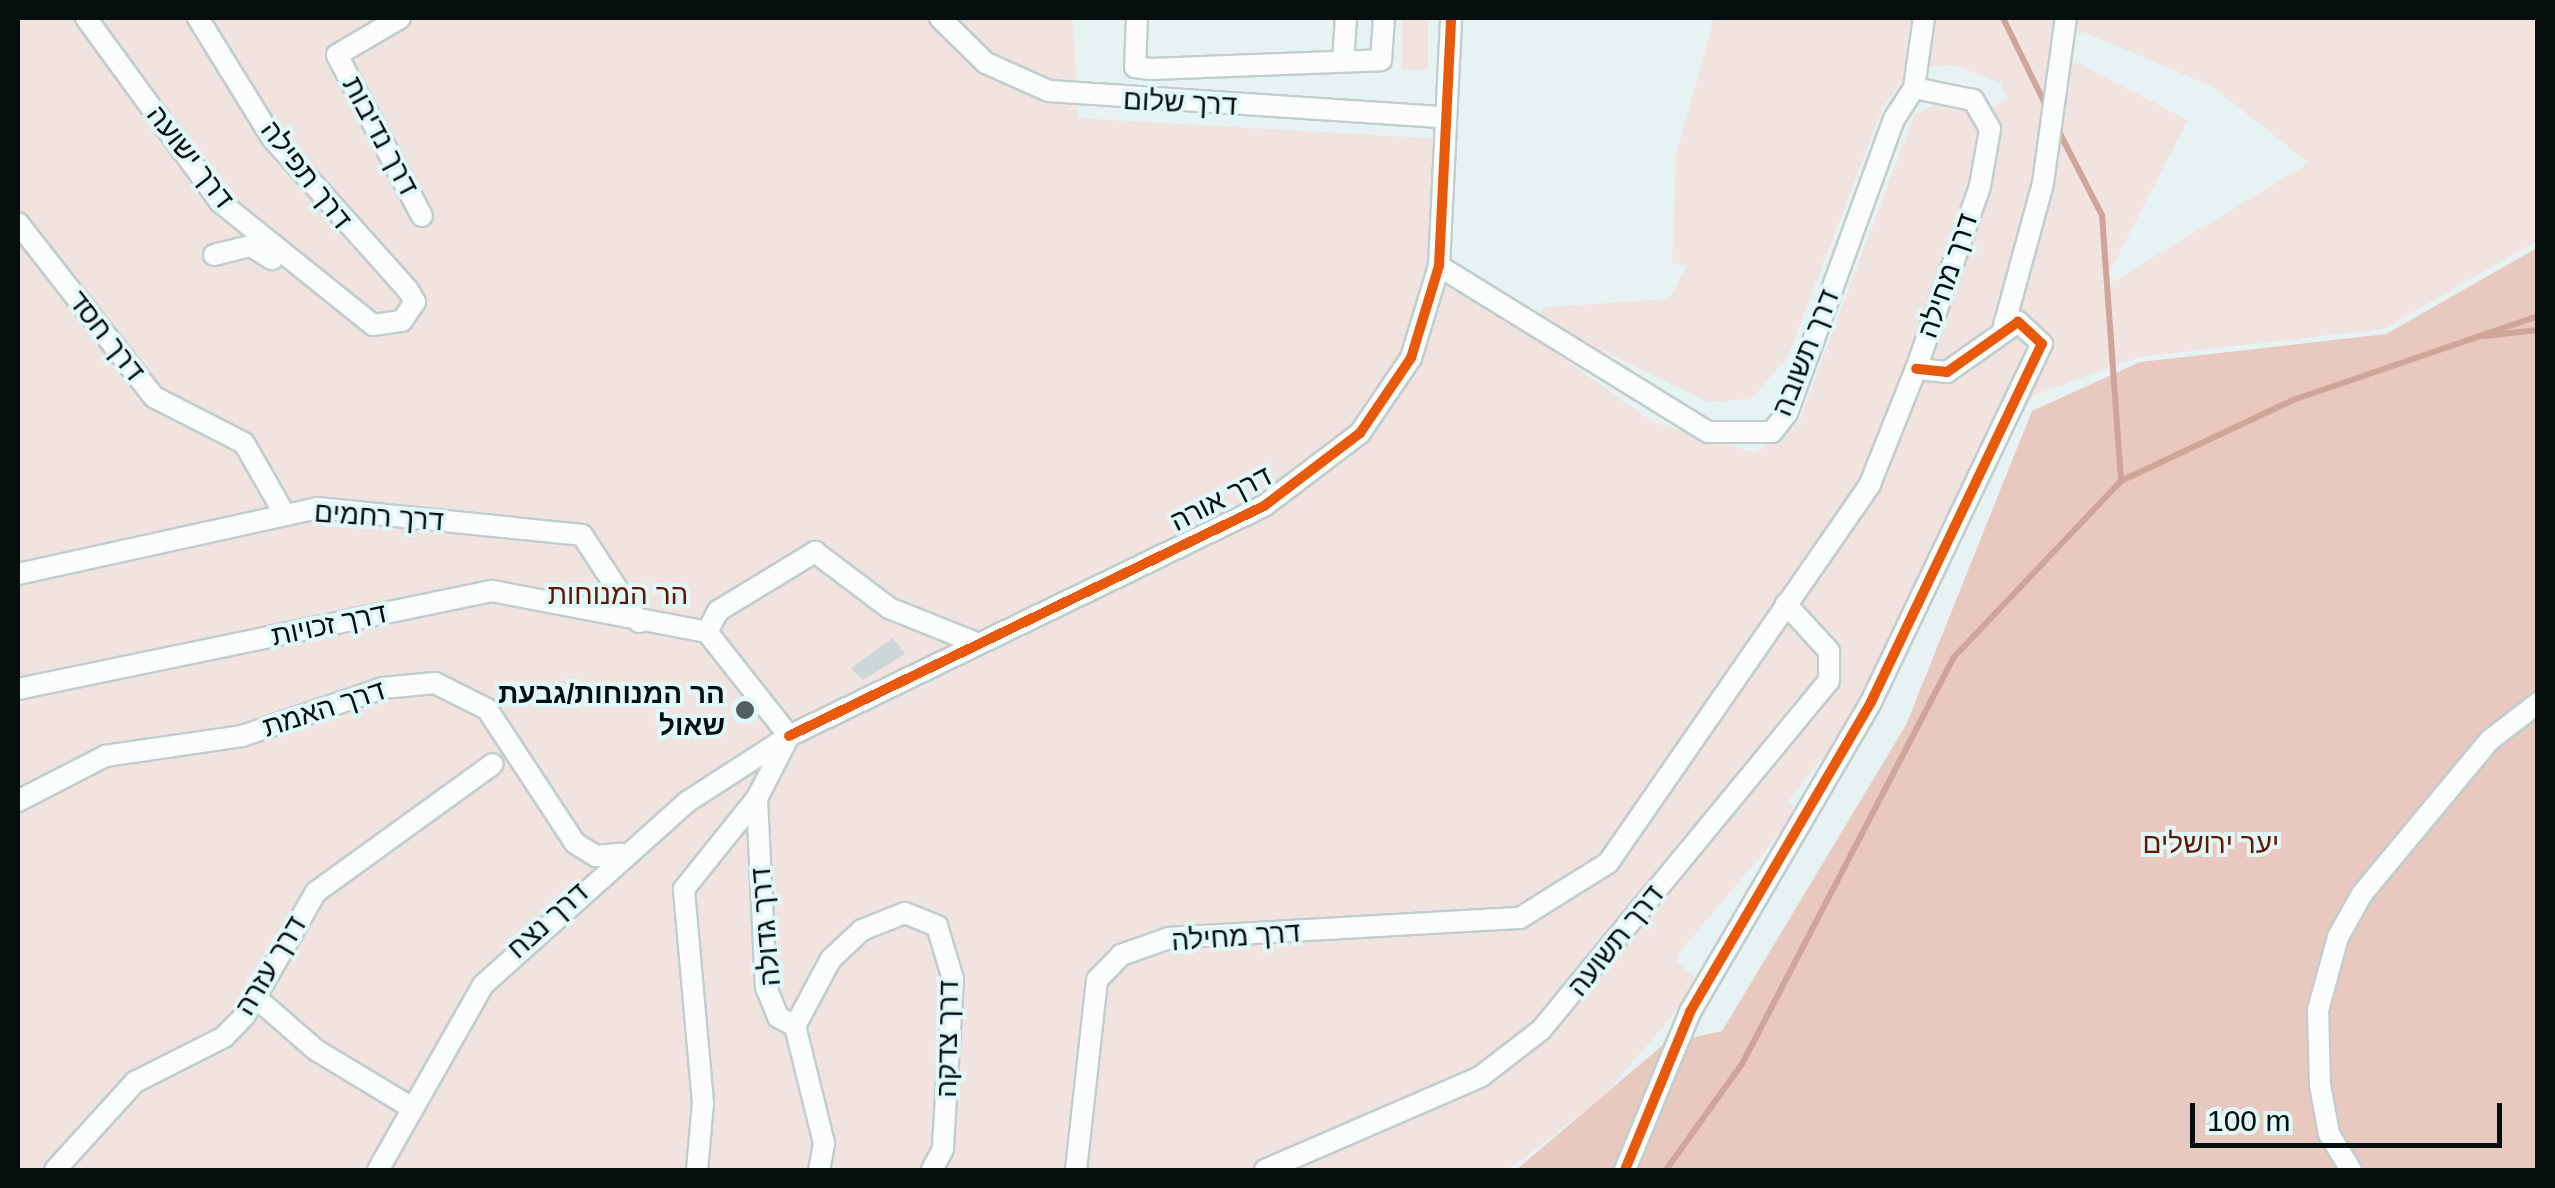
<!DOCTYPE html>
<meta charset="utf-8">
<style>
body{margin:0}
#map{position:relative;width:2555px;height:1188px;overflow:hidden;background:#e7f3f3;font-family:Arial,"Noto Sans Hebrew",sans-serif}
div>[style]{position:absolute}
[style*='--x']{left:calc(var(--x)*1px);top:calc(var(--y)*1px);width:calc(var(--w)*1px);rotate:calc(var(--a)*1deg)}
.green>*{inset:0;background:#f1e4e0;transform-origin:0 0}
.forest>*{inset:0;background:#e9c8bf}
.stream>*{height:6px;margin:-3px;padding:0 3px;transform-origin:3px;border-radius:3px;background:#cfa499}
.building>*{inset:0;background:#cdd7d8}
.roads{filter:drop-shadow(2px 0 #c2cdcd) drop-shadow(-2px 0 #c2cdcd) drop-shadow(0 2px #c2cdcd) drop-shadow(0 -2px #c2cdcd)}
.minor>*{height:20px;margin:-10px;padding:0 10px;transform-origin:10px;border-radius:10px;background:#fbfdfd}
.cycleway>*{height:10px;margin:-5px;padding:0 5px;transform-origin:5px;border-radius:5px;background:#e8590c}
.dots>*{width:28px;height:28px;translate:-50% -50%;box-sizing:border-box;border:5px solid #e1f8f9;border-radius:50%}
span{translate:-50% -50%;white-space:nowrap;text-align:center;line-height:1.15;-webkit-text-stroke:8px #e1f8f9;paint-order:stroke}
.street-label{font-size:28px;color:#070e0e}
.park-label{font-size:28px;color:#651404}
.poi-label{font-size:28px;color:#070e0e;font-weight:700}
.right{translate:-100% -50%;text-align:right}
.frame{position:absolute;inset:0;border:20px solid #070e0e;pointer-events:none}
.scale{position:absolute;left:2190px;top:1103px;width:312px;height:45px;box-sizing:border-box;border:5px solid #070e0e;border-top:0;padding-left:12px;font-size:30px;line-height:35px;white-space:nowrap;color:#070e0e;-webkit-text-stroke:8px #e1f8f9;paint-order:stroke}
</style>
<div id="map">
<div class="green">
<i style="clip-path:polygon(evenodd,18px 18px,1073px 18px,1078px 118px,1444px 139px,1453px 280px,1653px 422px,1755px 453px,1799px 421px,1914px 115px,1944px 101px,1979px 115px,2007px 99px,2000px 83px,1954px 65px,1924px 67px,1902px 81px,1883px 107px,1788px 356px,1752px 399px,1708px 402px,1533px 317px,1546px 307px,1669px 299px,1687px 266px,1672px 264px,1676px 155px,1714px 18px,2537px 18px,2537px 241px,2384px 329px,2139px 357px,2034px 395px,1932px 554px,1861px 711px,1788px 801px,1796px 814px,1679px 953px,1677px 962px,1701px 982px,1603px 1097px,1508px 1170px,18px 1170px,18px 18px,2083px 32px,2211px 86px,2309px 163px,2101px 289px,2188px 120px,2076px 62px,2051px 75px,2056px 39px,2083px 32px)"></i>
<i style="left:1402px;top:18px;width:26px;height:52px"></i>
</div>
<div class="forest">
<i style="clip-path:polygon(2537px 248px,2537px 1170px,1516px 1170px,1664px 1044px,1722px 1031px,1906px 725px,2032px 411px,2140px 362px,2386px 334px)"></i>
</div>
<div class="stream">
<i style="--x:2003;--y:18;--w:102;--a:63.9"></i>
<i style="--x:2056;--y:126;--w:100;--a:62.7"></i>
<i style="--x:2102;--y:215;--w:267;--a:85.9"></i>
<i style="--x:2484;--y:336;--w:54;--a:-6.3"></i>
<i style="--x:1666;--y:1170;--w:130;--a:-54.4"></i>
<i style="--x:1742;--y:1064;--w:458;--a:-62.5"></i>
<i style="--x:1953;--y:658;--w:244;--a:-46.5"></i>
<i style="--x:2121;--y:481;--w:190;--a:-25.2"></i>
<i style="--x:2293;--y:400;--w:259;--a:-18.9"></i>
</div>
<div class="building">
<i style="clip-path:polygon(893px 638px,905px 654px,863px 680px,851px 668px)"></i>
</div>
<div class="roads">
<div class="minor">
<i style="--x:86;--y:18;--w:228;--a:53.9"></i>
<i style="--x:220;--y:202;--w:196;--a:38.8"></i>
<i style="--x:373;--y:325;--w:29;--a:-8"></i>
<i style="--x:402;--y:321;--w:23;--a:-56"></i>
<i style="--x:415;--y:302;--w:14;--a:-120"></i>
<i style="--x:408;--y:290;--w:204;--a:-131.8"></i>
<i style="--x:272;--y:138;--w:141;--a:-121.7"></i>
<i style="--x:400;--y:18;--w:73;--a:149.6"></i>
<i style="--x:337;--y:55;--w:182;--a:62.2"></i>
<i style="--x:940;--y:18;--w:64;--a:44.4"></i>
<i style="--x:986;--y:63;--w:69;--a:24"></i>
<i style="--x:1049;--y:91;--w:396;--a:3.8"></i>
<i style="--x:1137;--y:18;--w:49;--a:92.3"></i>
<i style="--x:1135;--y:67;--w:16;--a:7"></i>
<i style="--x:1151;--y:69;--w:230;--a:-2.2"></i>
<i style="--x:1381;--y:60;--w:42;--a:-85.9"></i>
<i style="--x:1343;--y:61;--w:43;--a:-86"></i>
<i style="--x:1914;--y:88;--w:71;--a:-81.9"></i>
<i style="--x:18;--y:223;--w:221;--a:52"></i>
<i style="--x:154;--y:397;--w:101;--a:27.1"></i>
<i style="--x:244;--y:443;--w:83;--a:60.3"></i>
<i style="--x:214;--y:255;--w:38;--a:-14"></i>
<i style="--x:251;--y:246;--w:25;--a:32"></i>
<i style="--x:1439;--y:266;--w:316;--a:31.7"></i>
<i style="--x:1708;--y:432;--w:64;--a:0"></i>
<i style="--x:1772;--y:432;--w:24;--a:-52"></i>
<i style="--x:1787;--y:413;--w:313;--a:-70"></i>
<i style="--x:1894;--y:119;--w:37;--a:-57"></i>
<i style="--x:2004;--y:326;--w:148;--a:-74.7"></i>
<i style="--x:2043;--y:183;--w:167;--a:-82.1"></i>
<i style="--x:18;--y:574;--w:306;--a:-12.4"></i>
<i style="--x:317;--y:508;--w:266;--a:5.8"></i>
<i style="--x:582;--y:535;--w:104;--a:56.8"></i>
<i style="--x:707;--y:632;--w:24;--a:-62"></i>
<i style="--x:718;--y:611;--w:114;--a:-31.3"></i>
<i style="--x:815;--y:552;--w:93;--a:37.1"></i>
<i style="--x:889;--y:608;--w:94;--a:21.9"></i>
<i style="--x:707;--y:632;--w:132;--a:51.7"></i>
<i style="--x:18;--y:689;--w:484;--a:-11.7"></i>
<i style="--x:492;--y:591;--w:219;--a:10.8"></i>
<i style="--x:788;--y:738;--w:68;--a:117.3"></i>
<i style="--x:757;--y:798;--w:189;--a:87.3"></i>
<i style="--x:766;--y:987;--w:32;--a:68"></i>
<i style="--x:778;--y:1017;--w:19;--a:28"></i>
<i style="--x:795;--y:1026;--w:121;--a:76.1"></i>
<i style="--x:824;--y:1143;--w:27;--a:100"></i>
<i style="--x:18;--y:801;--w:98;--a:-27.3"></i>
<i style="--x:105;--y:756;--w:138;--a:-8.3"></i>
<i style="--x:242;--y:736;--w:149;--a:-18.8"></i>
<i style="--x:383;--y:688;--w:52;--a:-5.5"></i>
<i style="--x:435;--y:683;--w:58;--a:26.6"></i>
<i style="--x:487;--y:709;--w:160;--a:56.7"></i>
<i style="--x:575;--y:843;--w:25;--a:32"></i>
<i style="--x:596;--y:856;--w:25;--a:-5"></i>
<i style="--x:255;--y:997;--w:81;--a:41"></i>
<i style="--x:316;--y:1050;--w:112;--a:31.1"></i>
<i style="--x:795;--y:1026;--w:76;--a:-61.8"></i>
<i style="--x:831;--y:959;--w:42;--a:-43.1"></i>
<i style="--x:862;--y:930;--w:46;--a:-21.6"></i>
<i style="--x:905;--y:913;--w:35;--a:22"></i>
<i style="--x:937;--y:926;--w:55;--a:73.2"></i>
<i style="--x:953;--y:979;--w:170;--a:93.4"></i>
<i style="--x:943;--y:1149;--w:24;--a:118"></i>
<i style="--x:55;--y:1170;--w:119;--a:-47.7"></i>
<i style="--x:135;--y:1082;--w:100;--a:-26.8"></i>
<i style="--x:224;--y:1037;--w:30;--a:-46"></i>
<i style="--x:245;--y:1015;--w:142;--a:-60"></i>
<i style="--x:316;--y:892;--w:218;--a:-35.9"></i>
<i style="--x:378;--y:1170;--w:213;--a:-60.4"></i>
<i style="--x:483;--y:985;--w:274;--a:-41.9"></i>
<i style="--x:687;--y:802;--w:121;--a:-32.9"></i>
<i style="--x:789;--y:736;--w:528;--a:-25.84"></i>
<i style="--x:1264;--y:506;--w:121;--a:-37.2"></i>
<i style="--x:1360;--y:433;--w:91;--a:-55.8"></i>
<i style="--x:1411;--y:358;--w:96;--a:-73.1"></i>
<i style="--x:1439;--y:266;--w:248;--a:-87.2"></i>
<i style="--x:697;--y:1170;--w:67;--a:-84.9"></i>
<i style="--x:703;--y:1103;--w:215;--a:-95.1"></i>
<i style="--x:684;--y:889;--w:117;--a:-51.3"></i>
<i style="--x:1076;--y:1170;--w:191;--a:-83.7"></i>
<i style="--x:1097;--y:980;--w:35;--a:-46"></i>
<i style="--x:1121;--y:955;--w:51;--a:-19.5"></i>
<i style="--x:1169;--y:938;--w:352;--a:-3.3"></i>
<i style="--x:1520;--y:918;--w:104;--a:-32"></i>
<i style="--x:1608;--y:863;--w:461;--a:-55.3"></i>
<i style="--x:1870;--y:484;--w:124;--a:-68.2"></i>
<i style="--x:1916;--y:369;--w:194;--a:-70.7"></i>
<i style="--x:1980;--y:186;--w:58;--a:-80"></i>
<i style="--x:1990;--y:129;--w:34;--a:-120"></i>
<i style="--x:1973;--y:100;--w:60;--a:-168.5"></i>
<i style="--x:1265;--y:1170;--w:234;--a:-23.4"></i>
<i style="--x:1480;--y:1077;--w:77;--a:-37.6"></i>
<i style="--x:1541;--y:1030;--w:452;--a:-50.5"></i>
<i style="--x:1829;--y:681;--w:30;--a:-90"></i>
<i style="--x:1829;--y:651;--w:64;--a:-132.5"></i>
<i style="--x:1625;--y:1170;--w:171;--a:-67.6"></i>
<i style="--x:1690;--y:1012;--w:359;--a:-59.7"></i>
<i style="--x:1871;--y:702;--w:397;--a:-64.5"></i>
<i style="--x:2042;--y:344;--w:33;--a:-137"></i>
<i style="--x:2018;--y:322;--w:87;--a:144.8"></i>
<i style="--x:1947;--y:372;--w:31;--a:-174"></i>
<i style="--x:2351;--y:1170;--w:42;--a:-121.4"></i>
<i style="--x:2329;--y:1134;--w:50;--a:-100.4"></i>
<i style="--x:2320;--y:1085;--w:75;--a:-91.5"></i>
<i style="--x:2318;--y:1010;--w:76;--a:-74.7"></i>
<i style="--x:2338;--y:937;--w:49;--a:-60.8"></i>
<i style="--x:2362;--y:894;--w:200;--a:-50.3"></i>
<i style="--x:2490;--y:740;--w:61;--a:-37.6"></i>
</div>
</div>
<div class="cycleway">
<i style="--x:789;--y:736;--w:528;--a:-25.84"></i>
<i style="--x:1264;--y:506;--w:121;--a:-37.2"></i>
<i style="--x:1360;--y:433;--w:91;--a:-55.8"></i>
<i style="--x:1411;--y:358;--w:96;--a:-73.1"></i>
<i style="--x:1439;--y:266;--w:248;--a:-87.2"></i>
<i style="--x:1625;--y:1170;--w:171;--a:-67.6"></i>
<i style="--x:1690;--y:1012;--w:359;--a:-59.7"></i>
<i style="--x:1871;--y:702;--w:397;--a:-64.5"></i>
<i style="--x:2042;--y:344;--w:33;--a:-137"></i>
<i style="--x:2018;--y:322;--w:87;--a:144.8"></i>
<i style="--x:1947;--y:372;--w:31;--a:-174"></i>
</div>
<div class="dots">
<i style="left:745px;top:710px;background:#555e5e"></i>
</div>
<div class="street-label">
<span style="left:1180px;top:103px;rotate:3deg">דרך שלום</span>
<span style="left:380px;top:136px;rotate:62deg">דרך נדיבות</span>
<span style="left:190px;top:157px;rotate:52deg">דרך ישועה</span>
<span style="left:306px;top:175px;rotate:52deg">דרך תפילה</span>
<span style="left:1948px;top:276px;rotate:-71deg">דרך מחילה</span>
<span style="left:106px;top:336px;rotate:52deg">דרך חסד</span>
<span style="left:1806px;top:353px;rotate:-68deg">דרך תשובה</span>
<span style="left:1221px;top:499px;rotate:-27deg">דרך אורה</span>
<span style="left:379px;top:517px;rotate:4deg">דרך רחמים</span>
<span style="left:329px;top:625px;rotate:-12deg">דרך זכויות</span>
<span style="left:324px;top:709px;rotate:-18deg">דרך האמת</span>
<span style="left:548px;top:921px;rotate:-42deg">דרך נצח</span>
<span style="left:766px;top:927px;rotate:-95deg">דרך גדולה</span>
<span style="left:1236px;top:937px;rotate:-4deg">דרך מחילה</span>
<span style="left:1616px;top:941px;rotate:-51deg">דרך תשועה</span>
<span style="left:271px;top:966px;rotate:-59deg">דרך עזרה</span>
<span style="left:948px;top:1039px;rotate:-89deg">דרך צדקה</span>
</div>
<div class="park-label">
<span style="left:618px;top:595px">הר המנוחות</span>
<span style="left:2211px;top:844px">יער ירושלים</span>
</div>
<div class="poi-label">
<span class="right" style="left:725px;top:710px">הר המנוחות/גבעת<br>שאול</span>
</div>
<div class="frame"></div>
<div class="scale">100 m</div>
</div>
